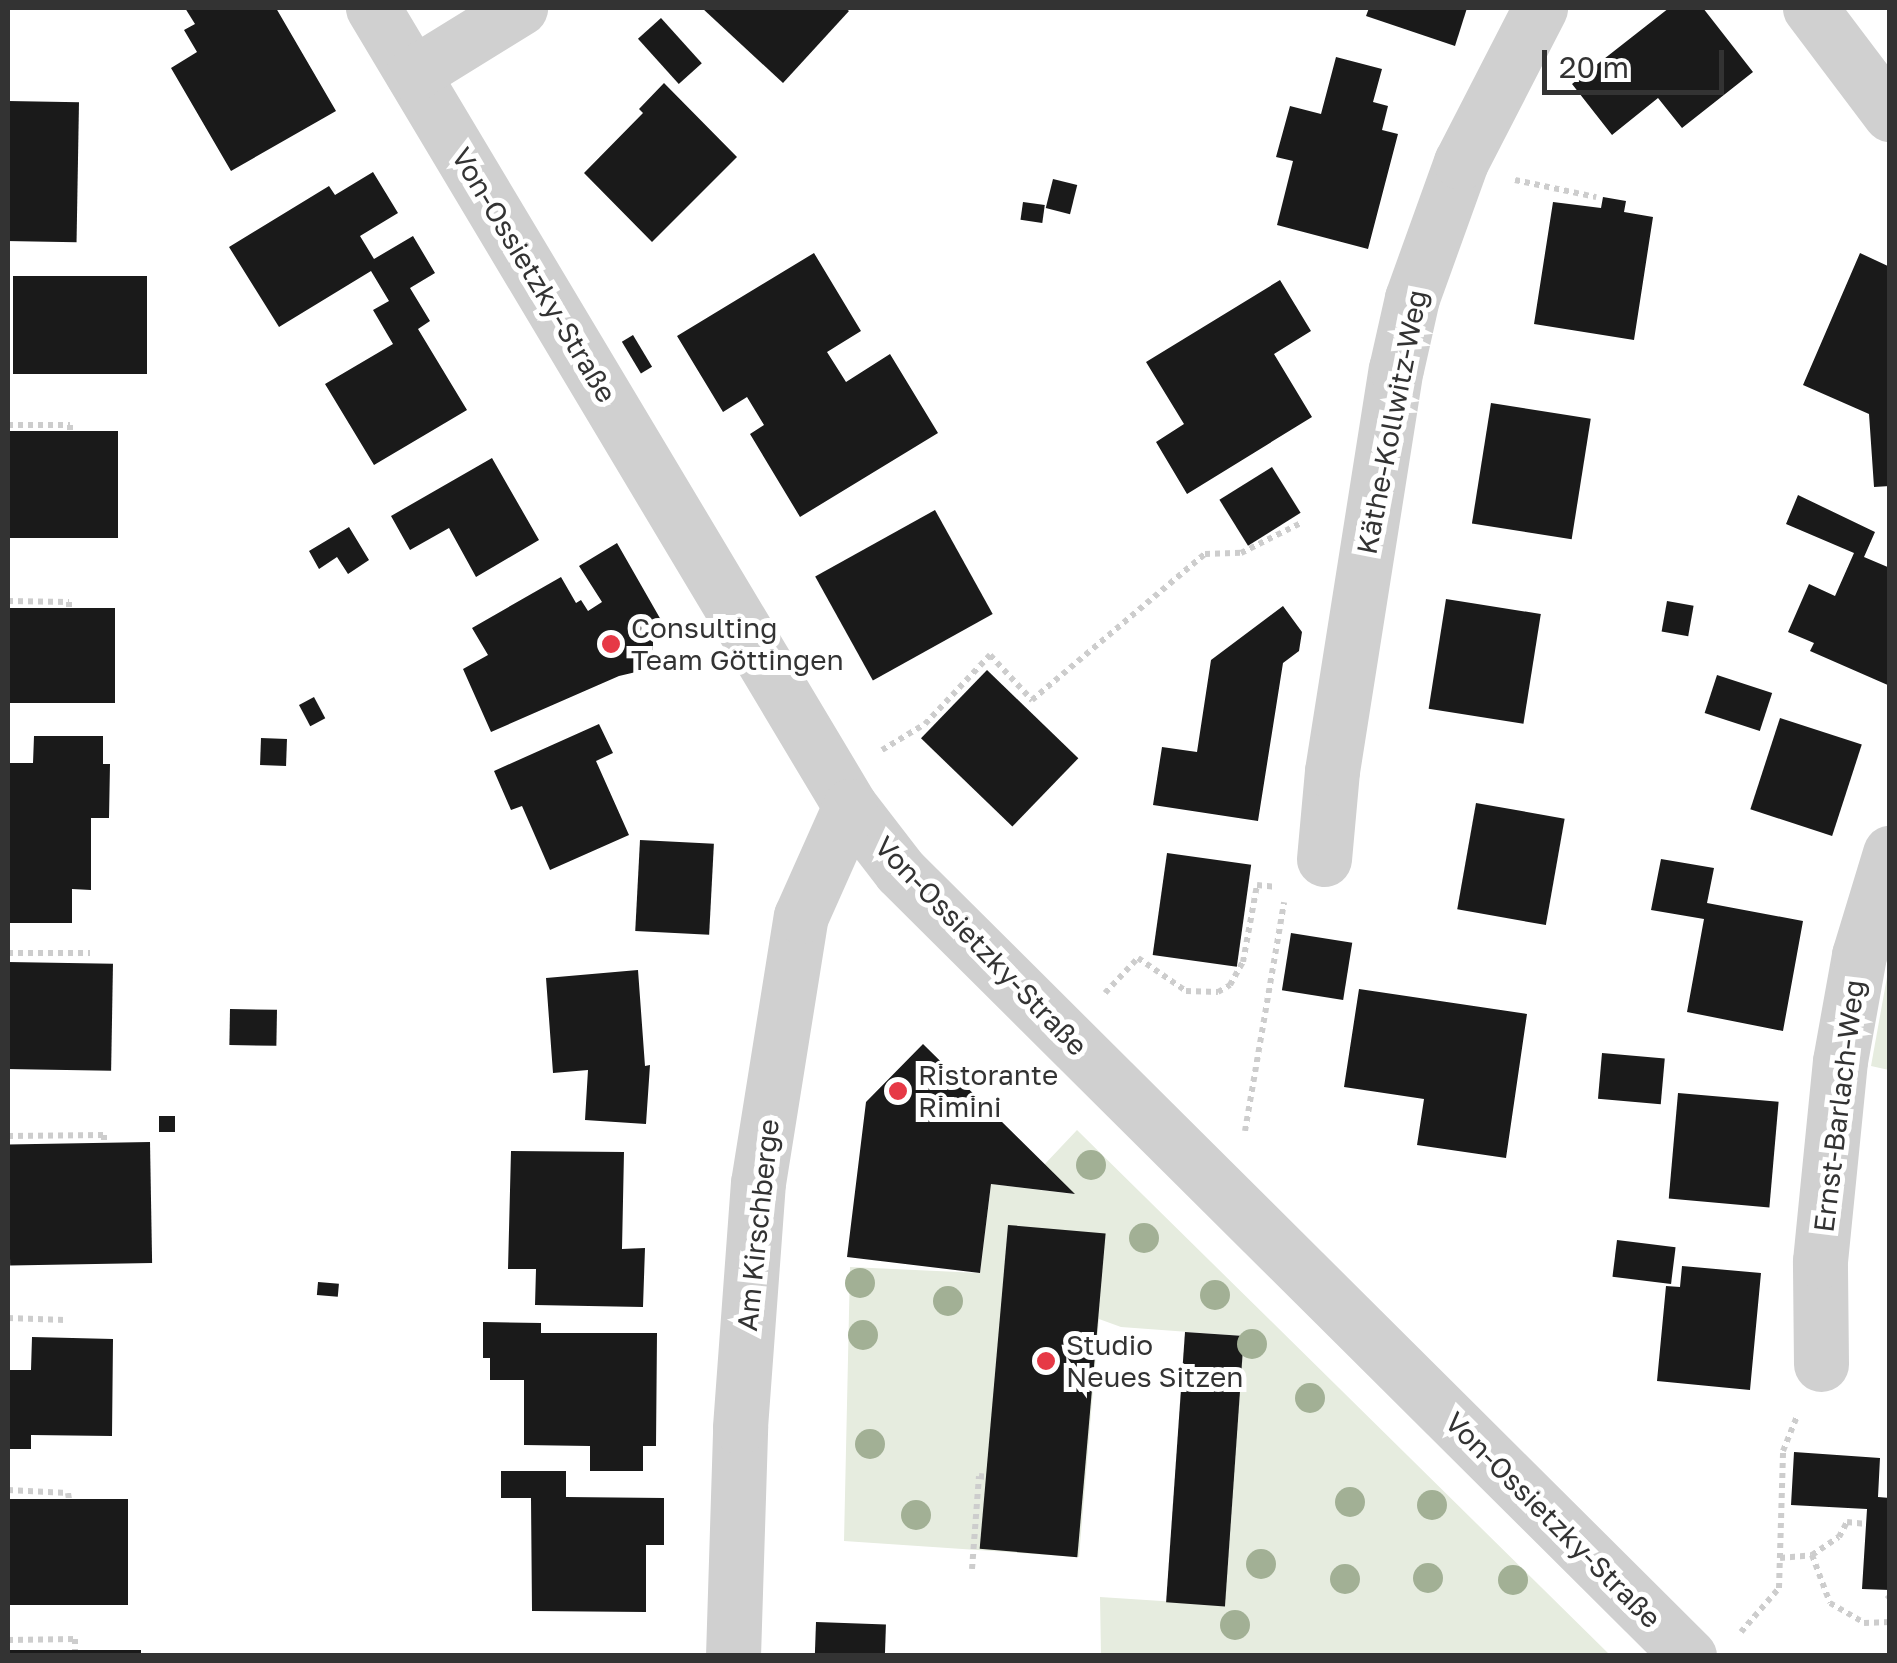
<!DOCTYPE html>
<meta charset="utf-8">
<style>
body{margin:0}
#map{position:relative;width:1897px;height:1663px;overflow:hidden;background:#fff;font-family:"Golos Text",sans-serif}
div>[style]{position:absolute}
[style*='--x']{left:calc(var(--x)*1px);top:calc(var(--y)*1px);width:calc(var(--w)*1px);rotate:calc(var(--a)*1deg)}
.green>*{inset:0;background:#e6ecdf}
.building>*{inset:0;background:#1a1a1a;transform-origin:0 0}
.path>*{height:6px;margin-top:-3px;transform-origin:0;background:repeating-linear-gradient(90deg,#cdcdcd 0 5px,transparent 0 10px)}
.minor>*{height:55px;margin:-27.5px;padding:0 27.5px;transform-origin:27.5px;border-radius:27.5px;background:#d0d0d0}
.trees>*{width:30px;height:30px;margin:-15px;border-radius:50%;background:#a2b095}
.dots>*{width:28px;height:28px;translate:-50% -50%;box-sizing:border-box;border:5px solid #fff;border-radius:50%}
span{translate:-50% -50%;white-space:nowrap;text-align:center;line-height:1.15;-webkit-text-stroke:10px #fff;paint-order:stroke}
.street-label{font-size:28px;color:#333}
.poi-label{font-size:28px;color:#333}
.left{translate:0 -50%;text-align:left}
.frame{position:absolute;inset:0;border:10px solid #333;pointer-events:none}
.scale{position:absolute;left:1542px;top:50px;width:182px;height:45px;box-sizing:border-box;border:5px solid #333;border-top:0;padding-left:12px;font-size:30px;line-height:35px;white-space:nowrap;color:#333;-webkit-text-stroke:8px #fff;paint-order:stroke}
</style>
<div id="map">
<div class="green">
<i style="clip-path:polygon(1889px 966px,1890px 1070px,1889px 1070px,1871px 1066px)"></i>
<i style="clip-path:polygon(1077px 1130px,1610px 1655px,1101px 1655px,1100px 1597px,1223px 1605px,1243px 1336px,1121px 1327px,1099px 1319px,1079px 1557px,844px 1541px,850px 1267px,980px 1273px,991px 1184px,1073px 1194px,1044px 1165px)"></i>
</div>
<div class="building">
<i style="clip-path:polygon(185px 8px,276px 8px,336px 111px,231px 171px,171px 68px,197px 52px,184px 30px,195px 24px)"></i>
<i style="clip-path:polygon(702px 8px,845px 8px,849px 11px,783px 83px)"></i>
<i style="clip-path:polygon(1369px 8px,1467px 8px,1455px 46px,1366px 16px)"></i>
<i style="clip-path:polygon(1669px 8px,1703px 8px,1753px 72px,1682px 128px,1658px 98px,1612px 135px,1572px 84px)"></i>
<i style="left:661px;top:18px;width:61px;height:31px;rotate:48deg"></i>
<i style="clip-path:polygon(1336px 57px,1382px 69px,1373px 102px,1388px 106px,1382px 130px,1398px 134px,1368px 249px,1277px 225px,1293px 161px,1276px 157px,1290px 106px,1321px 114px)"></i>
<i style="clip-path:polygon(664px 83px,737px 157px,652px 242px,584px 173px,643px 113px,639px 109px)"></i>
<i style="left:8px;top:101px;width:71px;height:140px;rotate:1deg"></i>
<i style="clip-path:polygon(373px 172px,398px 213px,360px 236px,374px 259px,413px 236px,435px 273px,410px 288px,430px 321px,418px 329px,467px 410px,374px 465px,325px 384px,393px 344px,373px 310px,389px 301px,371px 271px,279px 327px,229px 247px,329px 186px,335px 195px)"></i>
<i style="left:1053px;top:179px;width:25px;height:30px;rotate:14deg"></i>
<i style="clip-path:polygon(1603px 197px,1626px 201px,1624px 212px,1653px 217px,1634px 340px,1534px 324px,1553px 202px,1601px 208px)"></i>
<i style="left:1023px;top:202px;width:22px;height:18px;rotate:8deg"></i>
<i style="clip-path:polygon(814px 253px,861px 331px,827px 352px,846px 382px,890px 354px,938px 433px,800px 517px,750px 434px,764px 425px,747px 397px,723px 412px,677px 336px)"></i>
<i style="clip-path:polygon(1860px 253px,1890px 267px,1890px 486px,1874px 487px,1869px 414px,1803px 385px)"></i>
<i style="left:13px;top:276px;width:134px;height:98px"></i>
<i style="clip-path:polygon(1280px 280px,1311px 331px,1274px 354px,1312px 417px,1187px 494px,1156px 442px,1184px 424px,1146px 362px)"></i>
<i style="left:633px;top:335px;width:37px;height:13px;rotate:59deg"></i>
<i style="left:1491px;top:403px;width:101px;height:122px;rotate:9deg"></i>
<i style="left:8px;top:431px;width:110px;height:107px"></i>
<i style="clip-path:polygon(492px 458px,539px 540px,476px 577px,449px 528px,410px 550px,391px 516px)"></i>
<i style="left:1272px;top:467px;width:54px;height:62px;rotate:58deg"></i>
<i style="clip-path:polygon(1798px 495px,1875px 532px,1864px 557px,1890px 568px,1890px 686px,1810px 651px,1814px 643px,1788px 632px,1809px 584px,1835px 596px,1854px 553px,1786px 524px)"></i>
<i style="left:935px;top:510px;width:119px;height:137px;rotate:61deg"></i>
<i style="clip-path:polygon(349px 527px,369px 560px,348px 574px,337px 557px,319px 569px,309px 551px)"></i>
<i style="clip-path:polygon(617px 543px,665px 627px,653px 637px,653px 668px,619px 676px,491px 732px,463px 669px,488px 655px,472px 628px,561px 577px,576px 603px,581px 600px,588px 611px,602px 602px,579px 566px)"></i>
<i style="left:1446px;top:599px;width:96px;height:111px;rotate:9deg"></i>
<i style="left:1667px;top:601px;width:27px;height:31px;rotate:10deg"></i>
<i style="clip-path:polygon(1283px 606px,1302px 632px,1299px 651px,1283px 663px,1258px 821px,1153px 805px,1162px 747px,1197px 752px,1211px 660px)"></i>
<i style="left:8px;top:608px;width:107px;height:95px"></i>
<i style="left:987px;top:670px;width:127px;height:95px;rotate:44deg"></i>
<i style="left:1717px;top:675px;width:58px;height:40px;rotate:18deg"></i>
<i style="left:314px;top:697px;width:24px;height:17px;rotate:62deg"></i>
<i style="left:1780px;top:718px;width:86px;height:96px;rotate:18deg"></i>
<i style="clip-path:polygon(599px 724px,613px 753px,596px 761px,629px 835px,550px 870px,522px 806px,511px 810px,494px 771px)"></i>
<i style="clip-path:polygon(34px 736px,103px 736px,103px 764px,110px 764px,109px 818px,91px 818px,91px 890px,72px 889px,72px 923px,8px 923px,8px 763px,33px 763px)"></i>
<i style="left:261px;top:738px;width:26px;height:27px;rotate:2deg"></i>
<i style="left:1476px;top:803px;width:90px;height:108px;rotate:10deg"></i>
<i style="left:640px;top:840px;width:74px;height:91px;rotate:3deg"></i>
<i style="left:1167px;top:853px;width:85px;height:103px;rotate:8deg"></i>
<i style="clip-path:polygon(1661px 859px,1714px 868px,1707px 903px,1803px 921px,1783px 1031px,1687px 1012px,1704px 919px,1651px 910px)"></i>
<i style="left:1291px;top:933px;width:62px;height:58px;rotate:9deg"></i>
<i style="left:8px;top:962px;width:105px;height:107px;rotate:1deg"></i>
<i style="clip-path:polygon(638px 970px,645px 1066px,650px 1065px,646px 1124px,585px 1120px,588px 1070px,553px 1073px,546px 978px)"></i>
<i style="clip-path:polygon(1359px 989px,1527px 1014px,1506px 1158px,1417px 1145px,1424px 1099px,1344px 1087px)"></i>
<i style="left:230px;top:1009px;width:47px;height:36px;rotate:1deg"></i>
<i style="clip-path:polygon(923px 1044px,1075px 1194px,991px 1184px,980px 1273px,847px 1257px,866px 1102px)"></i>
<i style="left:1602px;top:1053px;width:63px;height:46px;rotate:5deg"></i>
<i style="left:1678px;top:1093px;width:101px;height:106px;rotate:5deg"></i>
<i style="left:159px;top:1116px;width:16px;height:16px"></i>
<i style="left:150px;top:1142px;width:121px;height:142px;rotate:89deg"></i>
<i style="clip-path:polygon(511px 1151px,624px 1152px,622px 1249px,645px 1248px,643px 1307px,535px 1305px,536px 1269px,508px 1269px)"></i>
<i style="left:1008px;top:1225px;width:98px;height:325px;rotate:5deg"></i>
<i style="left:1617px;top:1240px;width:59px;height:37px;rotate:7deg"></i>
<i style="clip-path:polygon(1682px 1266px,1761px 1273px,1750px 1390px,1657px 1381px,1666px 1286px,1680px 1287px)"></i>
<i style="left:318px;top:1282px;width:21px;height:13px;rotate:5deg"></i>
<i style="clip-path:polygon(483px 1322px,541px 1323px,541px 1333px,657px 1333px,656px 1446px,643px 1446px,643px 1471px,590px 1471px,590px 1446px,524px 1445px,524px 1380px,490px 1380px,490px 1358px,483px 1358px)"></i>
<i style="left:1185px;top:1332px;width:59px;height:271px;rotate:4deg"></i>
<i style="clip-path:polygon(32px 1337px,113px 1339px,112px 1436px,31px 1435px,31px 1449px,8px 1449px,8px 1370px,31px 1370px)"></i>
<i style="clip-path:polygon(1794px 1452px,1880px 1458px,1878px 1497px,1890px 1498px,1890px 1590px,1862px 1589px,1867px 1509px,1791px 1505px)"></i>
<i style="clip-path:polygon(501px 1471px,566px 1471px,566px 1497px,664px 1498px,664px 1545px,646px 1545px,646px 1612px,532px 1611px,531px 1498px,501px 1498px)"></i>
<i style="left:8px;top:1499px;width:120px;height:106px"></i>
<i style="left:816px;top:1622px;width:70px;height:34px;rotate:2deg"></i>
<i style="left:8px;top:1650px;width:133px;height:6px"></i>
</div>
<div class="path">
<i style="--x:1515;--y:180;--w:83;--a:11.9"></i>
<i style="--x:8;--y:425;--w:62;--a:0"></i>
<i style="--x:70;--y:425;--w:6;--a:90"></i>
<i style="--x:8;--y:601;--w:61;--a:0.9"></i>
<i style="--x:69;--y:602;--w:7;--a:90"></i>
<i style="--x:882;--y:750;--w:50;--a:-31.2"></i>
<i style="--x:925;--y:724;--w:95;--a:-46.7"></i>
<i style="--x:990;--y:655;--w:62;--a:47"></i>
<i style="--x:1032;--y:700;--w:226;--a:-40.2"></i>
<i style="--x:1205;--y:554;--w:36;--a:-2"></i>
<i style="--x:1241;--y:553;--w:69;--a:-26.6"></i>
<i style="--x:8;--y:953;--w:82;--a:0"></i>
<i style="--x:1105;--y:993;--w:48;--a:-46.7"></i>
<i style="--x:1138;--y:958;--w:58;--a:34.5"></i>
<i style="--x:1186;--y:991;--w:32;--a:2"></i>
<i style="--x:1218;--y:992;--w:14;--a:-30"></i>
<i style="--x:1230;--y:985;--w:26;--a:-61"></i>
<i style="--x:1243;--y:962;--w:78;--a:-79.7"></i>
<i style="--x:1257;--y:885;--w:18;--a:6"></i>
<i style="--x:1245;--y:1131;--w:232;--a:-80.3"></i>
<i style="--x:8;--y:1136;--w:96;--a:-0.6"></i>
<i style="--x:104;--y:1135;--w:8;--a:90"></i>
<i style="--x:8;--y:1318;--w:57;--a:2"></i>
<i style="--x:8;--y:1490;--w:60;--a:2.9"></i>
<i style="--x:68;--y:1493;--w:6;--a:81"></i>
<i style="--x:1812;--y:1555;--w:51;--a:69.4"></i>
<i style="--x:1830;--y:1603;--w:39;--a:30"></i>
<i style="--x:1864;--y:1623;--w:26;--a:-2"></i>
<i style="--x:1780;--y:1558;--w:32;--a:-5"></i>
<i style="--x:1812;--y:1555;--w:32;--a:-34"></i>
<i style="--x:1839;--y:1537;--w:17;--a:-62"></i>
<i style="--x:1847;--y:1522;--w:19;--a:6"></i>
<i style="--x:972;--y:1569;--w:93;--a:-85.7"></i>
<i style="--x:979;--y:1476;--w:8;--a:7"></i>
<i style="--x:1887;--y:1595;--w:4;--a:45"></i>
<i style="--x:1741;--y:1632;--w:58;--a:-49.2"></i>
<i style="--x:1779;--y:1588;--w:137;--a:-88.3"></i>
<i style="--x:1783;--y:1451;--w:37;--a:-68"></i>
<i style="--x:8;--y:1640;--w:67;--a:-0.9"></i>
<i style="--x:75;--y:1639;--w:11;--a:90"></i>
</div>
<div class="minor">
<i style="--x:373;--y:8;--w:930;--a:59.13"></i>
<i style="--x:850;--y:806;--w:82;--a:52.4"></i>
<i style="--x:900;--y:871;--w:1113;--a:44.85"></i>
<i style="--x:1810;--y:8;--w:133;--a:53"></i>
<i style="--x:413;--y:74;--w:126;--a:-31.7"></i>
<i style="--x:1324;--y:859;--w:88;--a:-84.8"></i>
<i style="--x:1332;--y:771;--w:407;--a:-81"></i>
<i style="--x:1396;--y:369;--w:73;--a:-77.3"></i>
<i style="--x:1412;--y:298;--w:145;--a:-70.2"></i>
<i style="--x:1461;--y:162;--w:173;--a:-62.8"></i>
<i style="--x:1821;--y:1364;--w:103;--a:-90.6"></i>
<i style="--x:1820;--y:1261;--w:201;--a:-84.3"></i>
<i style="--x:1840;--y:1061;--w:108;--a:-79.8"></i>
<i style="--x:1859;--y:955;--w:107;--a:-73.1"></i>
<i style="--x:733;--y:1656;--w:229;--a:-88.2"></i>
<i style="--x:740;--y:1427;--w:245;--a:-85.8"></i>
<i style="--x:758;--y:1183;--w:270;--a:-80.9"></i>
<i style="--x:801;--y:916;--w:120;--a:-66"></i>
</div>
<div class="trees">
<i style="left:1091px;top:1165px"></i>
<i style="left:1144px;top:1238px"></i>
<i style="left:860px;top:1283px"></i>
<i style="left:1215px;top:1295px"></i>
<i style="left:948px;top:1301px"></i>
<i style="left:863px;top:1335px"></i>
<i style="left:1252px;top:1344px"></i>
<i style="left:1310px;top:1398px"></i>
<i style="left:870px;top:1444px"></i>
<i style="left:1350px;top:1502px"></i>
<i style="left:1432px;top:1505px"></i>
<i style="left:916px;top:1515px"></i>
<i style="left:1261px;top:1564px"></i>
<i style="left:1428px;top:1578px"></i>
<i style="left:1345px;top:1579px"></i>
<i style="left:1513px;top:1580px"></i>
<i style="left:1235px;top:1625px"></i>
</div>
<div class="dots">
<i style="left:611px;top:644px;background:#e63946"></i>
<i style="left:898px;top:1091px;background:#e63946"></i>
<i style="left:1046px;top:1361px;background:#e63946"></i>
</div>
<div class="street-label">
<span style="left:534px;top:275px;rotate:59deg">Von-Ossietzky-Straße</span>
<span style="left:1392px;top:422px;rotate:-79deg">Käthe-Kollwitz-Weg</span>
<span style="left:981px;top:946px;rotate:46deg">Von-Ossietzky-Straße</span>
<span style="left:1839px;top:1106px;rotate:-83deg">Ernst-Barlach-Weg</span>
<span style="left:758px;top:1225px;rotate:-84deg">Am Kirschberge</span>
<span style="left:1553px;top:1520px;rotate:45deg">Von-Ossietzky-Straße</span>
</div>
<div class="poi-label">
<span class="left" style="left:631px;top:644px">Consulting<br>Team Göttingen</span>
<span class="left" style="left:918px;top:1091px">Ristorante<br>Rimini</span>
<span class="left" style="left:1066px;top:1361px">Studio<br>Neues Sitzen</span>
</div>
<div class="frame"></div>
<div class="scale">20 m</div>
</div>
